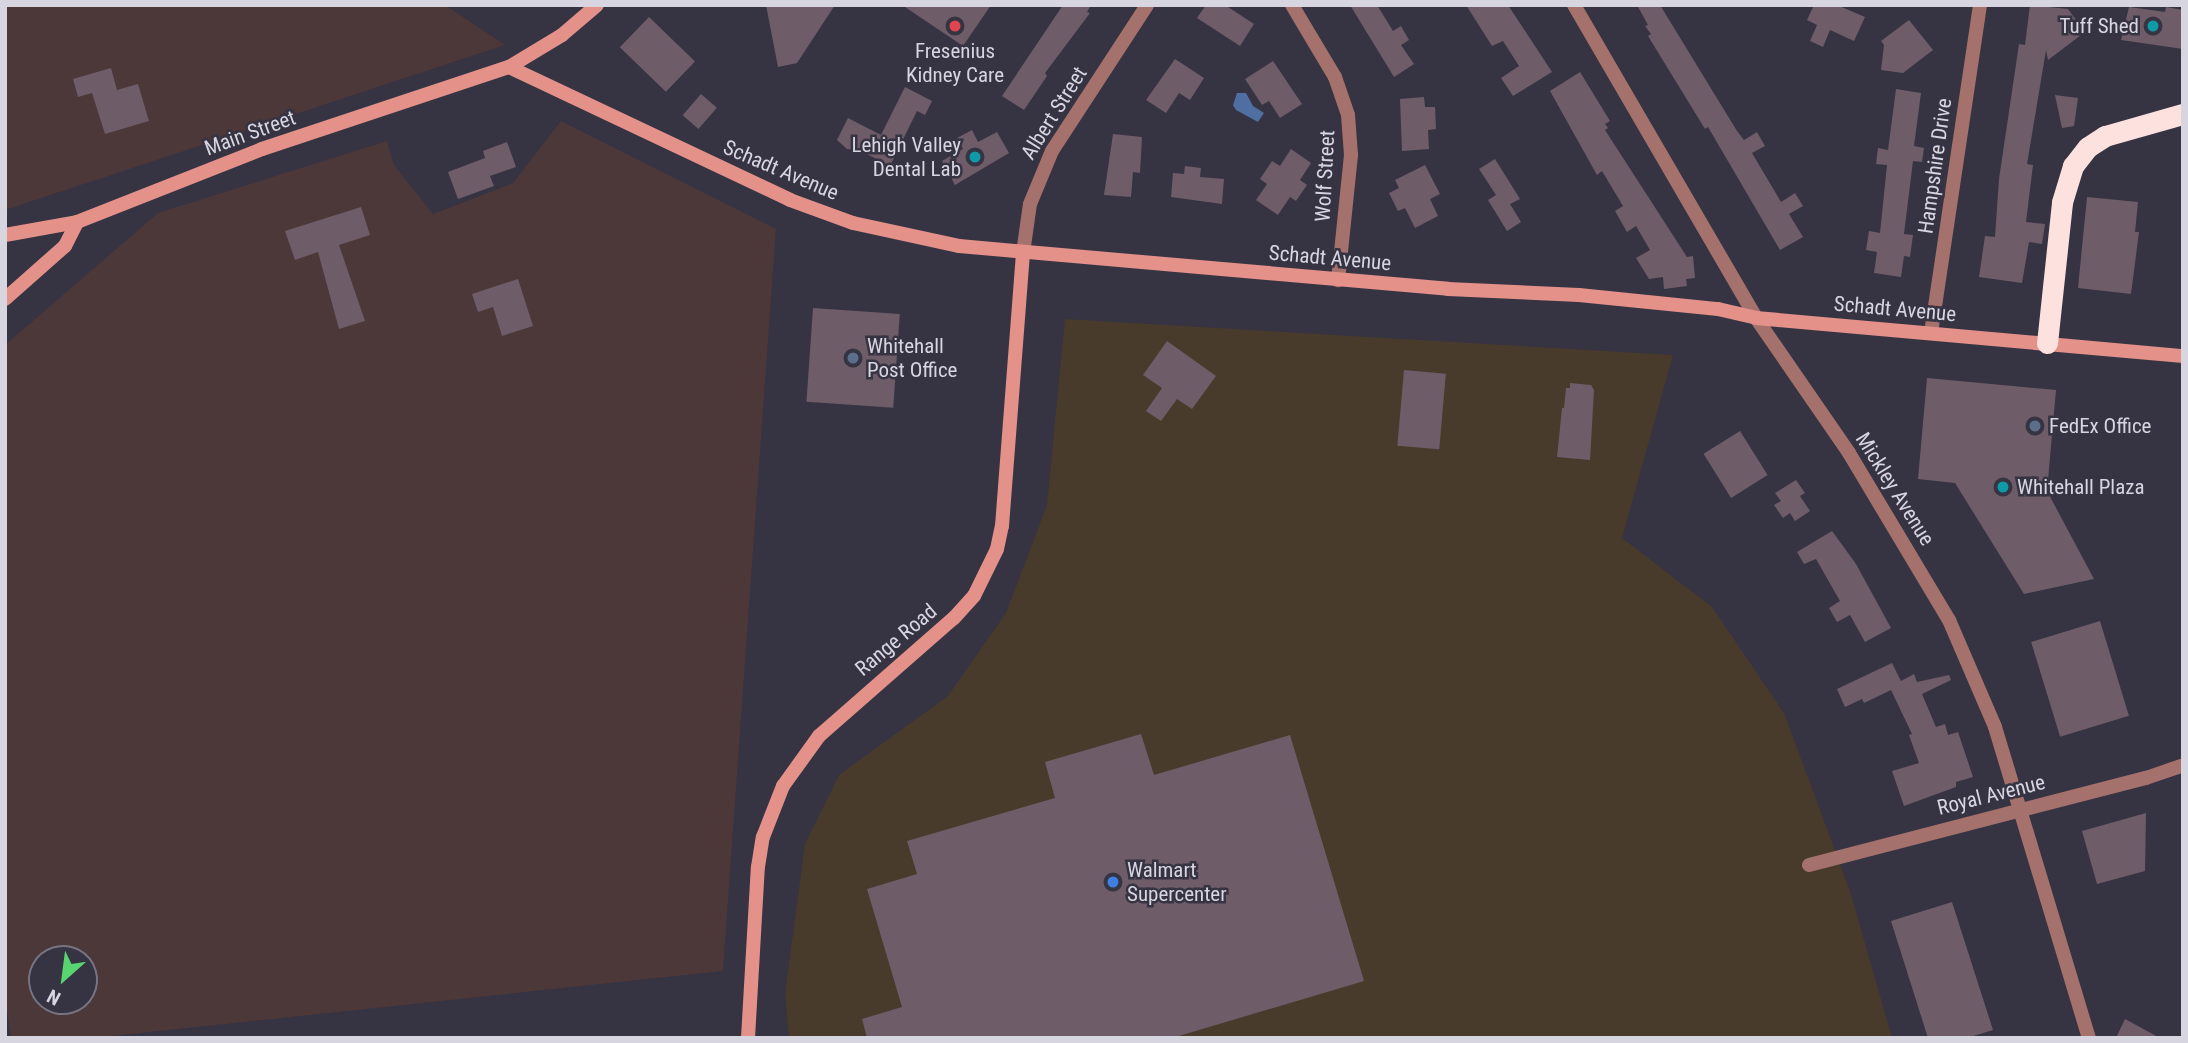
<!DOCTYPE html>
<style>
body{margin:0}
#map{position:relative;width:2188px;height:1043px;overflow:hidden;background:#363343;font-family:"Roboto Condensed",sans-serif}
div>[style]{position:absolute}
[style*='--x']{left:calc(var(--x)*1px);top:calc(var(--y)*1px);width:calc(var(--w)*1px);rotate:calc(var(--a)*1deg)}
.commercial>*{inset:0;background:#483b2c}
.industrial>*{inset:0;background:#4c3739}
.water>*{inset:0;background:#4f6ea1}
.building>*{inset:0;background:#6e5d68;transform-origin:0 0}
.street>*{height:14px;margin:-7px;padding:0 7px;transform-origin:7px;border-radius:7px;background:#a5716c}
.secondary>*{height:14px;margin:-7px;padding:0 7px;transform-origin:7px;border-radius:7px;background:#e39189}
.highway>*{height:21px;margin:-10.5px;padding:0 10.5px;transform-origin:10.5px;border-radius:10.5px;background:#fce1de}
.dots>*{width:19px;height:19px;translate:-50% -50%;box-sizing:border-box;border:4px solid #363343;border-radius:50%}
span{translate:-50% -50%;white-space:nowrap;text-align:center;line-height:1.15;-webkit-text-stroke:5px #363343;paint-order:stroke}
.poi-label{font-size:21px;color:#d7d5e0}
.right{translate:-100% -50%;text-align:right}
.left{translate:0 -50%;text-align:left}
.street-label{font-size:21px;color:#d7d5e0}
.frame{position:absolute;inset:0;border:7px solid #d7d5e0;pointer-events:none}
.north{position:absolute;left:28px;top:945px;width:70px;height:70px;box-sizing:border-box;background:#363343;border:2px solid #767482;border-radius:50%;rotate:208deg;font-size:19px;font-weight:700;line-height:28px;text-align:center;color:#d7d5e0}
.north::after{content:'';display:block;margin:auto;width:24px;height:32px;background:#59d56f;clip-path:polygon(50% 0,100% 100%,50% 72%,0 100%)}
</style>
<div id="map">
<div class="commercial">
<i style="clip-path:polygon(1065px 319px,1673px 355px,1622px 538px,1712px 607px,1784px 713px,1850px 891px,1892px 1038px,789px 1038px,785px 994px,805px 844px,839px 775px,948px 696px,1006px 613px,1047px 505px)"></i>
</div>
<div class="industrial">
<i style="clip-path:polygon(5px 5px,445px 5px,505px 45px,5px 210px)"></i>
<i style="clip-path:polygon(evenodd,561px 121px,776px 229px,723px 971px,93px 1038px,11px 1038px,5px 997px,5px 345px,158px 213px,387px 141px,394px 165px,433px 214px,513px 183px,561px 121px,42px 959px,84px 959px,84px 1001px,42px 1001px,42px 959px)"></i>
</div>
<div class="water">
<i style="clip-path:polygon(1237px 93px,1246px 93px,1253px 106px,1264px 113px,1258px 122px,1236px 110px,1233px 105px)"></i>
</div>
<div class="building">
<i style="clip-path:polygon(766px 5px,835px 5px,797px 63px,778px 67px)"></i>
<i style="clip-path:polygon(902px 5px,991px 5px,963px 46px)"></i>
<i style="clip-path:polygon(1063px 5px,1091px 5px,1087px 12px,1090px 13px,1045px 73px,1047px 76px,1024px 110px,1002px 96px)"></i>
<i style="clip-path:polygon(1206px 5px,1225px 5px,1254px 24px,1240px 46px,1197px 18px)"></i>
<i style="clip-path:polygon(1350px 5px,1377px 5px,1393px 31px,1401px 26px,1409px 40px,1401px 45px,1414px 64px,1394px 77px)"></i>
<i style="clip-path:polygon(1466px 5px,1508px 5px,1552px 72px,1513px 96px,1501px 78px,1519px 66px,1503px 41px,1492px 46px)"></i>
<i style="clip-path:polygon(1637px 5px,1660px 5px,1737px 131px,1744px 140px,1757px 132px,1765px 146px,1752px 153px,1781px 202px,1795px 193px,1803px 206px,1789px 214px,1803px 237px,1780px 250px,1708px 127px,1705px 129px,1648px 36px,1651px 34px,1645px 26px,1648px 25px)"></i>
<i style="clip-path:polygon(1814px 5px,1837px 5px,1865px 17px,1854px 41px,1830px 30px,1823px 47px,1810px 41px,1817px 25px,1807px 20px)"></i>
<i style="clip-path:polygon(2030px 5px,2068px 9px,2085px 32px,2048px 60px,2046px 50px,2027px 164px,2033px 165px,2026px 222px,2045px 224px,2042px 244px,2029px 242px,2022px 283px,1979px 277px,1985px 236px,1995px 237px,1999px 179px,2019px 44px,2025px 45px)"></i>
<i style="clip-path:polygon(2129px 7px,2165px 12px,2166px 7px,2183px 10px,2183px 49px,2121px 40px)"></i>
<i style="left:649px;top:17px;width:64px;height:42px;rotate:44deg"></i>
<i style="clip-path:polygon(1909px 20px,1933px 50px,1903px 73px,1881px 70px,1884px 45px,1881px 41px)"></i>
<i style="clip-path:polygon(1175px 59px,1204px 78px,1190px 100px,1179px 93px,1166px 113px,1146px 100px)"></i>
<i style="clip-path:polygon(1273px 61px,1302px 104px,1280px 118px,1269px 101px,1262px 105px,1245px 79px)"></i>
<i style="clip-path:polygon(111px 68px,117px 90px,138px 84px,149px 121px,105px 134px,92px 93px,78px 97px,73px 79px)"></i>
<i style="clip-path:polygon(1580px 72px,1610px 121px,1605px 124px,1608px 128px,1605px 130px,1687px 257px,1693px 256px,1695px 278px,1686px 279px,1687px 286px,1664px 289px,1663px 277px,1649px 279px,1636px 258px,1650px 250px,1636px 226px,1627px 232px,1615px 211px,1623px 206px,1602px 171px,1597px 175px,1550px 91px)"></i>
<i style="clip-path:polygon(905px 87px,932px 101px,925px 115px,917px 111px,890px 166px,859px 150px,847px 149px,837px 140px,848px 118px,881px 135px)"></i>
<i style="clip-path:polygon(1896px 89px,1921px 93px,1914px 146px,1924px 148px,1922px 162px,1913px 161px,1904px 234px,1913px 235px,1910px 257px,1904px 256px,1901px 277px,1874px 273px,1877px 252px,1866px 250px,1869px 231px,1880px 233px,1887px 165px,1876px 164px,1878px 148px,1888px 150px)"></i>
<i style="left:701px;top:94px;width:21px;height:28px;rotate:41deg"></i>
<i style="clip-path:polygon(2055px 95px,2078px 98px,2074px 126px,2062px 128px)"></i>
<i style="clip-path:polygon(1424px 97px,1425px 107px,1435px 107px,1436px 129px,1428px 130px,1429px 149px,1402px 151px,1400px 99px)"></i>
<i style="clip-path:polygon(972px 130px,978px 142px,997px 132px,1009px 153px,955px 185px,942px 161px,963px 149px,957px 138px)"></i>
<i style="clip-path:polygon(1113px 134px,1142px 137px,1140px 173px,1133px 172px,1131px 197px,1104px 195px)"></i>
<i style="clip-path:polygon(507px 142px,516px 167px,490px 176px,494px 186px,458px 199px,448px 172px,485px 158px,483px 151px)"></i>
<i style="clip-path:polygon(1291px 149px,1311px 163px,1300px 180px,1307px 185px,1296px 201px,1290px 197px,1278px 215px,1256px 200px,1267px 184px,1260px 179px,1272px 161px,1280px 166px)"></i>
<i style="clip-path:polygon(1495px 159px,1520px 199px,1510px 204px,1521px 222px,1507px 231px,1488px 200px,1496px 195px,1479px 169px)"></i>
<i style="clip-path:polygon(1425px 165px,1440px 194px,1430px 199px,1438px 216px,1415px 228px,1405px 208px,1398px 211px,1389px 193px,1399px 188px,1395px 180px)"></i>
<i style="clip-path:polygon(1185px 166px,1201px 168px,1200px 177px,1224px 179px,1222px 204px,1171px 197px,1173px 173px,1184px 174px)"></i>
<i style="clip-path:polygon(2087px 197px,2138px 202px,2135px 232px,2139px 232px,2131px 294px,2078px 288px)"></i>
<i style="clip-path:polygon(361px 207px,370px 235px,339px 245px,365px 321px,339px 329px,318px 252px,295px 260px,285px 231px)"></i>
<i style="clip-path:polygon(518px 279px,533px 326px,502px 336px,493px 307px,478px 312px,472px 294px)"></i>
<i style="left:813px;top:308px;width:87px;height:94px;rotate:4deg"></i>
<i style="clip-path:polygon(1167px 341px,1216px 376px,1192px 409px,1177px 399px,1161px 421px,1146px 411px,1162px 388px,1143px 375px)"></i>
<i style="left:1404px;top:370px;width:42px;height:76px;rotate:5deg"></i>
<i style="clip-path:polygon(1927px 378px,2056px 390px,2047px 491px,2094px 579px,2024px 594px,1955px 483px,1918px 479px)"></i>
<i style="clip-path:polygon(1570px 383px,1591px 385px,1594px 390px,1590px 460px,1557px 457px,1562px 408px,1564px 408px,1566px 388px,1570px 388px)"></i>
<i style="left:1740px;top:431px;width:52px;height:43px;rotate:58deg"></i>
<i style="clip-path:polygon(1796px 480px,1805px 493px,1800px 496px,1810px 511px,1795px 521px,1790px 513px,1783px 518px,1774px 505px,1781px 501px,1775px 493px)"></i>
<i style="clip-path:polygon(1832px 531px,1856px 564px,1891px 628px,1865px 642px,1850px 615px,1837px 622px,1829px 608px,1840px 601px,1816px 559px,1804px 564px,1797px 552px)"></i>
<i style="left:2100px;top:621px;width:99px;height:72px;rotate:73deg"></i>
<i style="clip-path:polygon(1892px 663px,1901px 681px,1914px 674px,1917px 682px,1949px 675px,1951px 680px,1922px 694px,1936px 727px,1945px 724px,1948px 735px,1958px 732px,1973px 777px,1956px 782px,1956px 787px,1904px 806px,1892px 771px,1919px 763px,1909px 735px,1912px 734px,1891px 690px,1864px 703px,1862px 699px,1845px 707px,1837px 689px)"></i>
<i style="clip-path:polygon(1141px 734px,1154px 775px,1290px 735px,1364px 981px,1172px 1038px,867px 1038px,862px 1019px,902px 1007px,867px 889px,917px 874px,907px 841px,1055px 798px,1045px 762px)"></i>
<i style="clip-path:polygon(2146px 813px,2145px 871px,2097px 884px,2082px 831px)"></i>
<i style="clip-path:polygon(1952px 902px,1993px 1030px,1967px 1038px,1928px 1038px,1891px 921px)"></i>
<i style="clip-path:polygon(2125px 1019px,2160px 1038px,2116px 1038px)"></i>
</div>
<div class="street">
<i style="--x:1292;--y:5;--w:84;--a:59.2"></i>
<i style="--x:1335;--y:77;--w:40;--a:71.1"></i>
<i style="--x:1348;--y:115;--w:40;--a:85.7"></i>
<i style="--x:1351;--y:155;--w:126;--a:95.9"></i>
<i style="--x:1574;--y:5;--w:362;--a:59.8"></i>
<i style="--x:1756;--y:318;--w:164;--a:55.4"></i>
<i style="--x:1849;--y:453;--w:195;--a:59.1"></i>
<i style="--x:1949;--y:620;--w:116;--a:66.7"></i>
<i style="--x:1995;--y:727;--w:325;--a:73.2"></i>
<i style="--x:1023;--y:253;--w:49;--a:-81.9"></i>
<i style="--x:1030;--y:204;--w:57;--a:-67.5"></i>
<i style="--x:1052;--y:151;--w:174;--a:-56.9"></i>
<i style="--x:1931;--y:333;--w:332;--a:-81.5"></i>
<i style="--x:1809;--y:865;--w:348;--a:-14.5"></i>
<i style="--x:2146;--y:778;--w:39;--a:-19"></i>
</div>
<div class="secondary">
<i style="--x:509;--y:67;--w:311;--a:25.3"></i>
<i style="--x:790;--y:200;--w:67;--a:20.1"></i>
<i style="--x:853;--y:223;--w:108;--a:12.2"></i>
<i style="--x:959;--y:246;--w:491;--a:5"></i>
<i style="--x:1448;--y:289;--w:131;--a:2.6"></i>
<i style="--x:1579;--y:295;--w:140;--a:5.8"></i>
<i style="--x:1718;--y:309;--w:39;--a:13"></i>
<i style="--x:1756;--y:318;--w:429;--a:5.1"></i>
<i style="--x:5;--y:235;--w:73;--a:-10.2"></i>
<i style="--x:77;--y:222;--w:199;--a:-21.5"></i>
<i style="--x:262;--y:149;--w:260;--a:-18.4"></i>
<i style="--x:509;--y:67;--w:62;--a:-31.1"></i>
<i style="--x:562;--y:35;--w:46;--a:-40.6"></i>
<i style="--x:5;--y:299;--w:80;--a:-41.5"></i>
<i style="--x:65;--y:246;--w:27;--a:-63"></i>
<i style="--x:748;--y:1038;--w:171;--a:-86.7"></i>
<i style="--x:758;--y:867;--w:30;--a:-81"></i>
<i style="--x:763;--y:837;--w:55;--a:-68.6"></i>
<i style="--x:783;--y:786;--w:62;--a:-54.2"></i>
<i style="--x:819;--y:736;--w:179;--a:-41.2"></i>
<i style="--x:954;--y:618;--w:30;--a:-48"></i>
<i style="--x:974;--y:596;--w:52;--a:-63.9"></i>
<i style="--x:997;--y:549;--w:24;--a:-78"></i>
<i style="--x:1002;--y:526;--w:274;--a:-85.6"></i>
</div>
<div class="highway">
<i style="--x:2047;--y:343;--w:142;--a:-83.9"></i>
<i style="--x:2062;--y:202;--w:38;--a:-73"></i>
<i style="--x:2073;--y:166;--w:24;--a:-52"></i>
<i style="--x:2088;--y:147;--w:20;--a:-33"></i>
<i style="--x:2105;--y:136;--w:81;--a:-15.8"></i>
</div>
<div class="dots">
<i style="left:955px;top:26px;background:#e0444e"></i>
<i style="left:2153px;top:26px;background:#0f9aa8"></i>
<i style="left:975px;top:157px;background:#0f9aa8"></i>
<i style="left:853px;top:358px;background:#5c6f8a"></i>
<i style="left:2035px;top:426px;background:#5c6f8a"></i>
<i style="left:2003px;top:487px;background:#0f9aa8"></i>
<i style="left:1113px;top:882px;background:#3f7fe0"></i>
</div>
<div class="poi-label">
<span class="right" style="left:2139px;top:26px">Tuff Shed</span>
<span style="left:955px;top:63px">Fresenius<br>Kidney Care</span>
<span class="right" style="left:961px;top:157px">Lehigh Valley<br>Dental Lab</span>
<span class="left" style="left:867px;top:358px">Whitehall<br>Post Office</span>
<span class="left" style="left:2049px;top:426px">FedEx Office</span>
<span class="left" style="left:2017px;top:487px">Whitehall Plaza</span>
<span class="left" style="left:1127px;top:882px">Walmart<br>Supercenter</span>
</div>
<div class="street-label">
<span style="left:1054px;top:113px;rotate:-58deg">Albert Street</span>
<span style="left:250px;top:133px;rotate:-20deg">Main Street</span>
<span style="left:1935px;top:166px;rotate:-82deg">Hampshire Drive</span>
<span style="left:781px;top:170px;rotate:23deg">Schadt Avenue</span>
<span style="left:1325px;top:176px;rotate:-87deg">Wolf Street</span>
<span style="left:1330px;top:258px;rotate:5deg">Schadt Avenue</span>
<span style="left:1895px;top:309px;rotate:5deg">Schadt Avenue</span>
<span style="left:1895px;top:489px;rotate:58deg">Mickley Avenue</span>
<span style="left:896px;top:640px;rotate:-40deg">Range Road</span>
<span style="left:1991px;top:795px;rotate:-14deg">Royal Avenue</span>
</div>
<div class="frame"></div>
<div class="north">N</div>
</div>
